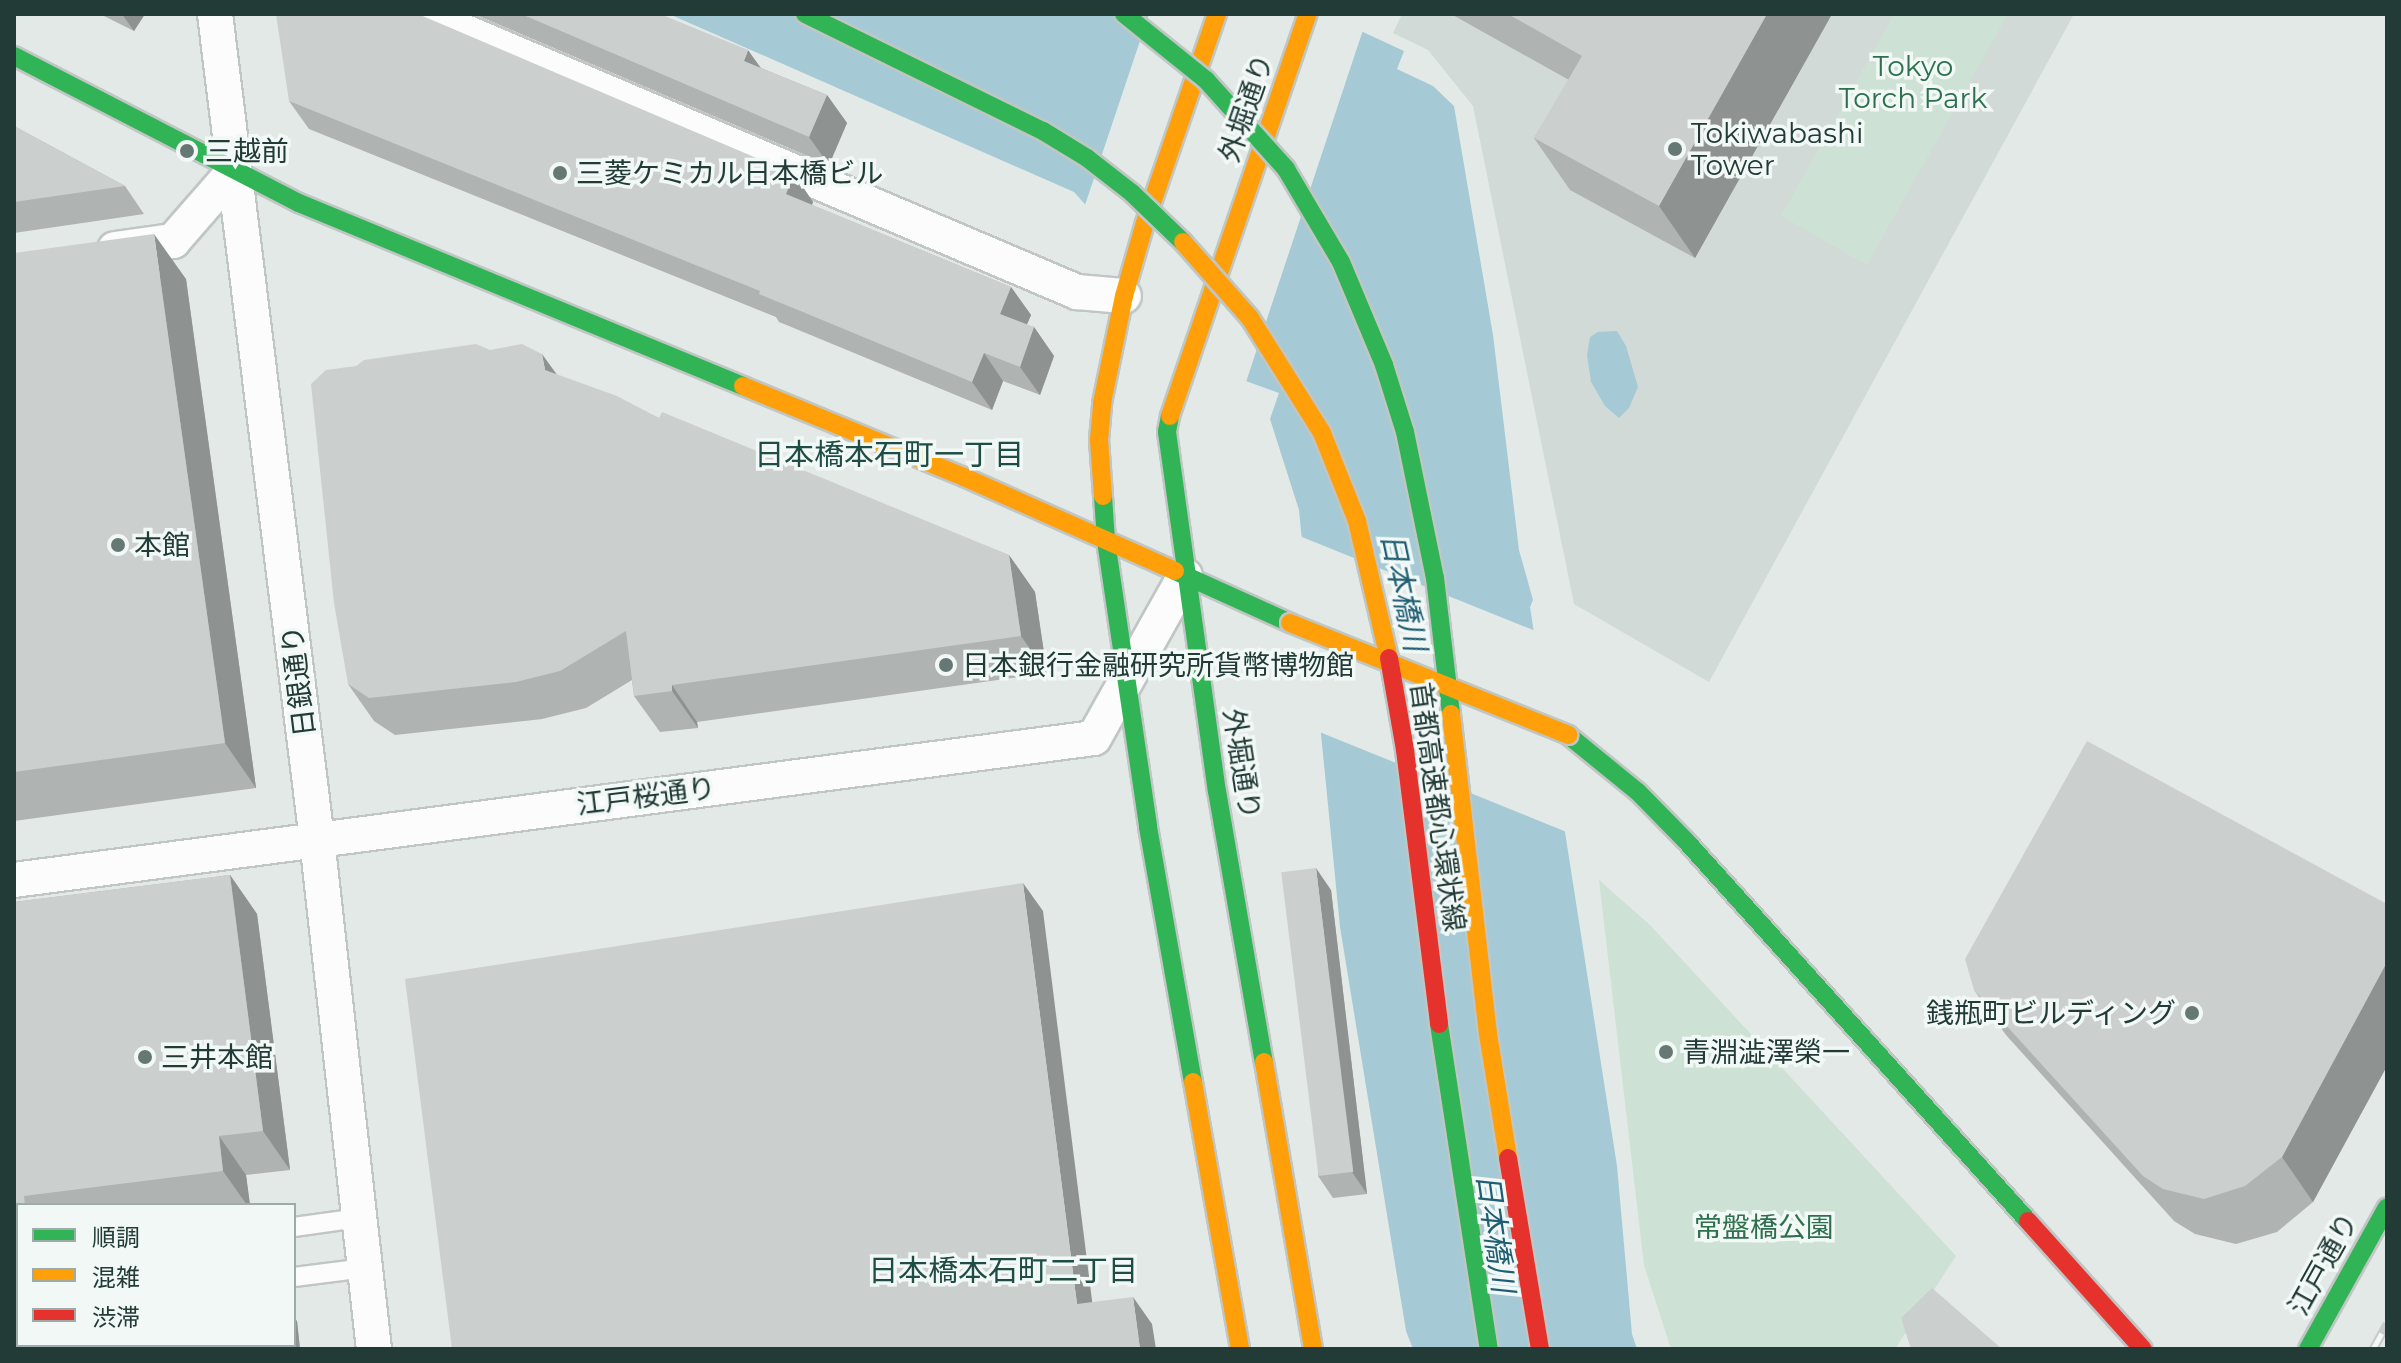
<!DOCTYPE html>
<meta charset="utf-8">
<style>
body{margin:0}
#map{position:relative;width:2401px;height:1363px;overflow:hidden;background:#e3e9e6;font-family:Montserrat,"Noto Sans JP",sans-serif}
div>[style]{position:absolute}
[style*='--x']{left:calc(var(--x)*1px);top:calc(var(--y)*1px);width:calc(var(--w)*1px);rotate:calc(var(--a)*1deg)}
.built>*{inset:0;background:#d1dad7}
.green>*{inset:0;background:#cde1d5}
.water>*{inset:0;background:#a5cad5}
.pier>*{inset:0;background:#e3e9e6}
.roads{filter:drop-shadow(2px 0 #c0c6c4) drop-shadow(-2px 0 #c0c6c4) drop-shadow(0 2px #c0c6c4) drop-shadow(0 -2px #c0c6c4)}
.lane>*{height:18px;margin:-9px;padding:0 9px;transform-origin:9px;border-radius:9px;background:#fbfcfb}
.street>*{height:34px;margin:-17px;padding:0 17px;transform-origin:17px;border-radius:17px;background:#fbfcfb}
.fast>*{height:18px;margin:-9px;padding:0 9px;transform-origin:9px;border-radius:9px;background:#30b455}
.slow>*{height:18px;margin:-9px;padding:0 9px;transform-origin:9px;border-radius:9px;background:#ff9f0a}
.jam>*{height:18px;margin:-9px;padding:0 9px;transform-origin:9px;border-radius:9px;background:#e5322d}
.rail>*{height:9px;margin-top:-4.5px;transform-origin:0;background:repeating-linear-gradient(90deg,#f1f8f5 0 18px,#c6cac9 0 36px);box-sizing:border-box;border-block:2px solid #c6cac9}
.bridges{filter:drop-shadow(2px 0 #bfc6c4) drop-shadow(-2px 0 #bfc6c4) drop-shadow(0 2px #bfc6c4) drop-shadow(0 -2px #bfc6c4)}
.fast-bridge>*{height:18px;margin:-9px;padding:0 9px;transform-origin:9px;border-radius:9px;background:#30b455}
.slow-bridge>*{height:18px;margin:-9px;padding:0 9px;transform-origin:9px;border-radius:9px;background:#ff9f0a}
.jam-bridge>*{height:18px;margin:-9px;padding:0 9px;transform-origin:9px;border-radius:9px;background:#e5322d}
.wall>*{inset:0;background:#afb3b1}
.shaded-wall>*{inset:0;background:#8e9290}
.building>*{inset:0;background:#cbd0ce;transform-origin:0 0}
.dots>*{width:22px;height:22px;translate:-50% -50%;box-sizing:border-box;border:4px solid #f1f8f5;border-radius:50%}
span{translate:-50% -50%;white-space:nowrap;text-align:center;line-height:1.15;-webkit-text-stroke:7px #f1f8f5;paint-order:stroke}
.park-label{font-size:28px;color:#2e704e}
.street-label{font-size:28px;color:#223b37}
.poi-label{font-size:28px;color:#223b37}
.left{translate:0 -50%;text-align:left}
.right{translate:-100% -50%;text-align:right}
.neighbourhood-label{font-size:30px;color:#1f4c45}
.water-label{font-size:30px;color:#1f5e74;font-style:italic}
.frame{position:absolute;inset:0;border:16px solid #223b37;pointer-events:none}
.legend{position:absolute;left:16px;top:1203px;width:280px;height:144px;box-sizing:border-box;background:#f1f8f5;border:2px solid #9eaca9;margin:0;padding:10px 14px;list-style:none;font-size:24px;color:#223b37}
.legend li{display:flex;align-items:center;gap:16px;height:40px}
.legend b{width:40px;border:2px solid #9eaca9}
</style>
<div id="map">
<div class="built">
<i style="clip-path:polygon(1402px 14px,2074px 14px,1709px 682px,1574px 604px,1473px 106px,1428px 50px,1393px 33px)"></i>
</div>
<div class="green">
<i style="clip-path:polygon(1894px 14px,2008px 14px,1867px 265px,1781px 216px)"></i>
<i style="clip-path:polygon(1599px 880px,1650px 925px,1956px 1256px,1895px 1349px,1671px 1349px,1644px 1265px)"></i>
</div>
<div class="water">
<i style="clip-path:polygon(669px 14px,1324px 14px,1404px 51px,1397px 69px,1433px 86px,1454px 106px,1493px 335px,1519px 550px,1533px 600px,1530px 607px,1617px 1166px,1632px 1334px,1637px 1349px,1413px 1349px,1406px 1331px,1340px 927px,1299px 510px,1270px 419px,1279px 393px,1243px 380px,1074px 192px)"></i>
<i style="clip-path:polygon(1617px 331px,1626px 346px,1638px 387px,1629px 408px,1619px 418px,1605px 406px,1591px 382px,1587px 355px,1590px 337px,1598px 332px)"></i>
</div>
<div class="pier">
<i style="clip-path:polygon(1149px 14px,1334px 14px,1364px 27px,1245px 385px,1084px 208px)"></i>
<i style="clip-path:polygon(1297px 535px,1538px 632px,1569px 833px,1317px 731px)"></i>
</div>
<div class="roads">
<div class="lane">
<i style="--x:294;--y:1227;--w:66;--a:-7.9"></i>
<i style="--x:294;--y:1277;--w:72;--a:-7.2"></i>
</div>
<div class="street">
<i style="--x:215;--y:14;--w:832;--a:82.96"></i>
<i style="--x:317;--y:840;--w:512;--a:83.61"></i>
<i style="--x:423;--y:14;--w:711;--a:23.03"></i>
<i style="--x:1077;--y:292;--w:47;--a:4.9"></i>
<i style="--x:115;--y:249;--w:59;--a:-7.9"></i>
<i style="--x:173;--y:241;--w:93;--a:-48.9"></i>
<i style="--x:14;--y:880;--w:1089;--a:-7.49"></i>
<i style="--x:1094;--y:738;--w:186;--a:-60.7"></i>
</div>
<div class="fast">
<i style="--x:14;--y:56;--w:321;--a:27.3"></i>
<i style="--x:299;--y:203;--w:480;--a:22.4"></i>
<i style="--x:1170;--y:416;--w:16;--a:101"></i>
<i style="--x:1167;--y:432;--w:362;--a:82.1"></i>
<i style="--x:1217;--y:791;--w:275;--a:80.2"></i>
<i style="--x:1103;--y:496;--w:45;--a:86.2"></i>
<i style="--x:1106;--y:541;--w:289;--a:81.6"></i>
<i style="--x:1148;--y:827;--w:259;--a:80"></i>
<i style="--x:1175;--y:571;--w:126;--a:24.3"></i>
<i style="--x:1568;--y:735;--w:90;--a:39.2"></i>
<i style="--x:1638;--y:792;--w:69;--a:45.6"></i>
<i style="--x:1686;--y:841;--w:511;--a:48.01"></i>
<i style="--x:2308;--y:1349;--w:162;--a:-60.9"></i>
</div>
<div class="slow">
<i style="--x:743;--y:386;--w:239;--a:22.4"></i>
<i style="--x:964;--y:477;--w:231;--a:24"></i>
<i style="--x:1170;--y:416;--w:425;--a:-71.1"></i>
<i style="--x:1103;--y:496;--w:56;--a:-94.1"></i>
<i style="--x:1099;--y:440;--w:37;--a:-85"></i>
<i style="--x:1102;--y:403;--w:109;--a:-78.4"></i>
<i style="--x:1124;--y:296;--w:76;--a:-74"></i>
<i style="--x:1145;--y:223;--w:221;--a:-71"></i>
<i style="--x:1264;--y:1062;--w:291;--a:80.3"></i>
<i style="--x:1193;--y:1082;--w:271;--a:80"></i>
</div>
<div class="jam">
<i style="--x:2028;--y:1221;--w:172;--a:48.1"></i>
</div>
</div>
<div class="rail">
<i style="--x:2373;--y:1349;--w:29;--a:-61"></i>
</div>
<div class="bridges">
<div class="fast-bridge">
<i style="--x:805;--y:14;--w:265;--a:26.2"></i>
<i style="--x:1043;--y:131;--w:52;--a:31.5"></i>
<i style="--x:1087;--y:158;--w:57;--a:37.9"></i>
<i style="--x:1132;--y:193;--w:71;--a:43.9"></i>
<i style="--x:1124;--y:14;--w:105;--a:38.8"></i>
<i style="--x:1206;--y:80;--w:120;--a:48"></i>
<i style="--x:1286;--y:169;--w:108;--a:59.4"></i>
<i style="--x:1341;--y:262;--w:112;--a:67.3"></i>
<i style="--x:1384;--y:365;--w:70;--a:72.6"></i>
<i style="--x:1405;--y:432;--w:149;--a:78.4"></i>
<i style="--x:1435;--y:578;--w:137;--a:83.3"></i>
<i style="--x:1439;--y:1024;--w:329;--a:81.3"></i>
</div>
<div class="slow-bridge">
<i style="--x:1183;--y:242;--w:101;--a:48.6"></i>
<i style="--x:1250;--y:318;--w:136;--a:57.9"></i>
<i style="--x:1322;--y:433;--w:95;--a:68.3"></i>
<i style="--x:1357;--y:521;--w:141;--a:76.9"></i>
<i style="--x:1290;--y:623;--w:300;--a:21.9"></i>
<i style="--x:1451;--y:714;--w:322;--a:83.4"></i>
<i style="--x:1488;--y:1034;--w:126;--a:80.8"></i>
</div>
<div class="jam-bridge">
<i style="--x:1389;--y:658;--w:93;--a:80.1"></i>
<i style="--x:1405;--y:750;--w:276;--a:82.9"></i>
<i style="--x:1508;--y:1158;--w:194;--a:80.5"></i>
</div>
</div>
<div class="wall">
<i style="clip-path:polygon(100px 14px,145px 14px,134px 31px)"></i>
<i style="clip-path:polygon(474px 14px,660px 14px,761px 68px,827px 95px,847px 123px,829px 165px)"></i>
<i style="clip-path:polygon(1451px 14px,1832px 14px,1695px 258px,1570px 190px,1534px 138px,1569px 80px)"></i>
<i style="clip-path:polygon(289px 101px,794px 174px,813px 202px,812px 205px,1011px 287px,1031px 315px,1027px 325px,1034px 327px,1054px 356px,1040px 395px,1003px 381px,992px 410px,779px 322px,776px 317px,309px 129px)"></i>
<i style="clip-path:polygon(14px 126px,125px 186px,144px 214px,14px 233px)"></i>
<i style="clip-path:polygon(14px 253px,186px 279px,256px 788px,14px 821px)"></i>
<i style="clip-path:polygon(490px 350px,557px 375px,659px 418px,1009px 555px,1035px 592px,1047px 673px,697px 722px,698px 728px,660px 732px,634px 696px,632px 680px,586px 708px,542px 719px,395px 735px,374px 721px,348px 684px)"></i>
<i style="clip-path:polygon(230px 875px,257px 914px,290px 1170px,246px 1175px,250px 1205px,18px 1205px,18px 1345px,294px 1345px,294px 1318px,297px 1321px,300px 1349px,14px 1349px,14px 902px)"></i>
<i style="clip-path:polygon(1331px 890px,1367px 1194px,1333px 1198px,1318px 1176px)"></i>
<i style="clip-path:polygon(2387px 904px,2387px 1066px,2313px 1202px,2277px 1232px,2236px 1244px,2195px 1234px,2174px 1221px,2006px 1035px,1974px 990px)"></i>
</div>
<div class="shaded-wall">
<i style="clip-path:polygon(122px 14px,145px 14px,134px 31px)"></i>
<i style="clip-path:polygon(1767px 14px,1832px 14px,1695px 258px,1659px 206px)"></i>
<i style="clip-path:polygon(748px 50px,768px 78px,744px 61px)"></i>
<i style="clip-path:polygon(827px 95px,847px 123px,829px 165px,809px 137px)"></i>
<i style="clip-path:polygon(794px 174px,813px 202px,806px 222px,786px 194px)"></i>
<i style="clip-path:polygon(154px 234px,186px 279px,256px 788px,225px 743px)"></i>
<i style="clip-path:polygon(1011px 287px,1031px 315px,1019px 342px,1000px 314px)"></i>
<i style="clip-path:polygon(1034px 327px,1054px 356px,1040px 395px,1020px 367px)"></i>
<i style="clip-path:polygon(984px 353px,1003px 381px,992px 410px,972px 382px)"></i>
<i style="clip-path:polygon(542px 354px,568px 390px,545px 370px)"></i>
<i style="clip-path:polygon(1009px 555px,1035px 592px,1047px 673px,1021px 636px)"></i>
<i style="clip-path:polygon(672px 685px,697px 722px,698px 728px,672px 691px)"></i>
<i style="clip-path:polygon(1316px 868px,1331px 890px,1367px 1194px,1352px 1172px)"></i>
<i style="clip-path:polygon(230px 875px,257px 914px,290px 1170px,263px 1131px)"></i>
<i style="clip-path:polygon(1023px 883px,1043px 911px,1096px 1332px,1077px 1304px)"></i>
<i style="clip-path:polygon(2387px 962px,2387px 1066px,2313px 1202px,2282px 1157px)"></i>
<i style="clip-path:polygon(219px 1136px,246px 1175px,250px 1205px,247px 1205px,223px 1171px)"></i>
<i style="clip-path:polygon(1133px 1297px,1152px 1324px,1156px 1349px,1140px 1349px)"></i>
<i style="clip-path:polygon(294px 1318px,297px 1321px,300px 1349px,278px 1349px,277px 1345px,294px 1345px)"></i>
</div>
<div class="building">
<i style="clip-path:polygon(276px 14px,418px 14px,794px 174px,786px 194px,1011px 287px,1000px 314px,1034px 327px,1020px 367px,984px 353px,972px 382px,759px 294px,760px 291px,289px 101px)"></i>
<i style="clip-path:polygon(521px 14px,660px 14px,748px 50px,744px 61px,827px 95px,809px 137px)"></i>
<i style="clip-path:polygon(1508px 14px,1767px 14px,1659px 206px,1534px 138px,1582px 56px)"></i>
<i style="clip-path:polygon(14px 126px,125px 186px,14px 202px)"></i>
<i style="clip-path:polygon(154px 234px,225px 743px,14px 772px,14px 253px)"></i>
<i style="clip-path:polygon(476px 344px,490px 350px,522px 344px,542px 354px,545px 370px,617px 396px,659px 418px,662px 412px,1009px 555px,1021px 636px,672px 685px,672px 691px,634px 696px,626px 631px,560px 671px,516px 682px,369px 698px,348px 684px,334px 603px,311px 384px,326px 370px,356px 366px,364px 360px)"></i>
<i style="clip-path:polygon(2087px 741px,2387px 904px,2387px 962px,2282px 1157px,2245px 1186px,2204px 1199px,2163px 1189px,2143px 1176px,1974px 990px,1965px 959px)"></i>
<i style="left:1316px;top:868px;width:306px;height:35px;rotate:83deg"></i>
<i style="clip-path:polygon(230px 875px,263px 1131px,219px 1136px,223px 1171px,24px 1196px,25px 1205px,18px 1205px,18px 1345px,277px 1345px,278px 1349px,14px 1349px,14px 902px)"></i>
<i style="clip-path:polygon(1023px 883px,1077px 1304px,1133px 1297px,1140px 1349px,620px 1349px,620px 1348px,611px 1349px,452px 1349px,405px 979px)"></i>
<i style="clip-path:polygon(1932px 1288px,2002px 1349px,1911px 1349px,1901px 1318px)"></i>
</div>
<div class="dots">
<i style="left:1675px;top:149px;background:#667874"></i>
<i style="left:187px;top:151px;background:#667874"></i>
<i style="left:560px;top:173px;background:#667874"></i>
<i style="left:118px;top:545px;background:#667874"></i>
<i style="left:946px;top:665px;background:#667874"></i>
<i style="left:2192px;top:1013px;background:#667874"></i>
<i style="left:1666px;top:1052px;background:#667874"></i>
<i style="left:145px;top:1057px;background:#667874"></i>
</div>
<div class="park-label">
<span style="left:1913px;top:82px">Tokyo<br>Torch Park</span>
<span style="left:1764px;top:1227px">常盤橋公園</span>
</div>
<div class="street-label">
<span style="left:1246px;top:108px;rotate:-71deg">外堀通り</span>
<span style="left:298px;top:681px;rotate:-97deg">日銀通り</span>
<span style="left:1242px;top:764px;rotate:81deg">外堀通り</span>
<span style="left:646px;top:796px;rotate:-7deg">江戸桜通り</span>
<span style="left:1438px;top:807px;rotate:82deg">首都高速都心環状線</span>
<span style="left:2323px;top:1264px;rotate:-61deg">江戸通り</span>
</div>
<div class="poi-label">
<span class="left" style="left:1691px;top:149px">Tokiwabashi<br>Tower</span>
<span class="left" style="left:205px;top:151px">三越前</span>
<span class="left" style="left:576px;top:173px">三菱ケミカル日本橋ビル</span>
<span class="left" style="left:134px;top:545px">本館</span>
<span class="left" style="left:962px;top:665px">日本銀行金融研究所貨幣博物館</span>
<span class="right" style="left:2176px;top:1013px">銭瓶町ビルディング</span>
<span class="left" style="left:1682px;top:1052px">青淵澁澤榮一</span>
<span class="left" style="left:161px;top:1057px">三井本館</span>
</div>
<div class="neighbourhood-label">
<span style="left:889px;top:455px">日本橋本石町一丁目</span>
<span style="left:1003px;top:1271px">日本橋本石町二丁目</span>
</div>
<div class="water-label">
<span style="left:1403px;top:592px;rotate:78deg">日本橋川</span>
<span style="left:1495px;top:1233px;rotate:82deg">日本橋川</span>
</div>
<div class="frame"></div>
<ul class="legend">
<li><b style="height:10px;background:#30b455"></b>順調</li>
<li><b style="height:10px;background:#ff9f0a"></b>混雑</li>
<li><b style="height:10px;background:#e5322d"></b>渋滞</li>
</ul>
</div>
